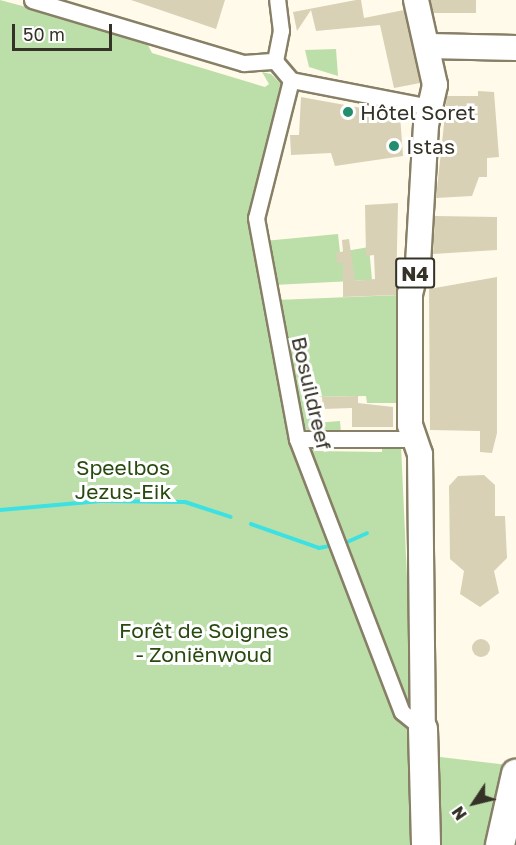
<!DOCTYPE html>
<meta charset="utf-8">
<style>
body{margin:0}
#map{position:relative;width:516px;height:845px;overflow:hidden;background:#fffaea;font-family:"Golos Text",sans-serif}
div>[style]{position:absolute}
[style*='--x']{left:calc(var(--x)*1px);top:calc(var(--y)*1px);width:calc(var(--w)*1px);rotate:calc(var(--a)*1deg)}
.green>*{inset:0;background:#bcdfa9}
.stream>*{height:4px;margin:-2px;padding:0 2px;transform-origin:2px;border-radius:2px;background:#3ee1e1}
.building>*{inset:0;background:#d8d1b6;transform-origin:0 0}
.round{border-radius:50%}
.roads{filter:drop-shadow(2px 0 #878067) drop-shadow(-2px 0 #878067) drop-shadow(0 2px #878067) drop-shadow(0 -2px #878067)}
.street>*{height:15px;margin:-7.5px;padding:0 7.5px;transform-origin:7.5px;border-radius:7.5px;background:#fff}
.primary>*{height:24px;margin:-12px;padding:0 12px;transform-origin:12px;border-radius:12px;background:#fff}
.highway>*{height:28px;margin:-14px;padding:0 14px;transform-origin:14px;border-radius:14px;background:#fff}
.dots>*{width:16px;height:16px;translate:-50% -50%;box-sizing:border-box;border:3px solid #fff;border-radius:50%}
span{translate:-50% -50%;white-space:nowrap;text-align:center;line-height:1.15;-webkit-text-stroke:6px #fff;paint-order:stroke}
.shield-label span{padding:2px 4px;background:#fff;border:2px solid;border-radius:4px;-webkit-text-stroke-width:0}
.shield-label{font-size:20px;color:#353227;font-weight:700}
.poi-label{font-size:21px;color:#353227}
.left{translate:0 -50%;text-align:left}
.street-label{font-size:21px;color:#353227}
.park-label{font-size:21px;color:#284a0e}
.north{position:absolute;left:444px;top:773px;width:60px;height:60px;-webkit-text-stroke:4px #fff;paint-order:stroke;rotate:235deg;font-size:16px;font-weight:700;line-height:24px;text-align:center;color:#353227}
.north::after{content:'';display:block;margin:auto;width:21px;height:27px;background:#353227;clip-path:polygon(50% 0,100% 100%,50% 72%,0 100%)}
.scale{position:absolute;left:12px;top:24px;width:100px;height:27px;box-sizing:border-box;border:3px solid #353227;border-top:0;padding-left:8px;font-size:18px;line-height:21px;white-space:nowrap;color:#353227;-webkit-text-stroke:4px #fff;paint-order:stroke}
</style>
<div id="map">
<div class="green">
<i style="clip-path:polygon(0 0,145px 39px,152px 53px,265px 87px,269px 84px,262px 72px,271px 74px,286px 89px,248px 221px,289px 432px,310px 453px,314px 446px,316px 451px,382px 452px,382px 444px,401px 445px,415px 754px,516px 766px,516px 845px,0 845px)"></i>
<i style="clip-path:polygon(336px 49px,338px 76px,309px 67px,305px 50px)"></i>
<i style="clip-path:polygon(338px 234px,340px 252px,369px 247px,372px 280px,274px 285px,264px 241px)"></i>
<i style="clip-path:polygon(400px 295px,401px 403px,367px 403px,366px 396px,313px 397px,315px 423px,340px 421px,341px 433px,312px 433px,300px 425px,276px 300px)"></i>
</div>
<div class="stream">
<i style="--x:0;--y:510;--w:101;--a:-5.1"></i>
<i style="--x:101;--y:501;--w:84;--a:0.7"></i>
<i style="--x:185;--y:502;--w:48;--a:18.1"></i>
<i style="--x:251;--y:524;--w:72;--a:19.4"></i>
<i style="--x:319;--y:548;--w:10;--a:-11"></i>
<i style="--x:345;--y:543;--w:24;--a:-24"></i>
</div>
<div class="building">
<i style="clip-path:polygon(131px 0,225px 0,216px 29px)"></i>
<i style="clip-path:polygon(356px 0,361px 0,364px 18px,404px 10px,420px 83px,394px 88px,380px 25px,316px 31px,311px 10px,297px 31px,293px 12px)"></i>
<i style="left:431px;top:0;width:45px;height:13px"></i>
<i style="clip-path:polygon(478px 91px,494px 92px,499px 157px,487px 158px,487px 177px,479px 177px,472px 196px,436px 198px,447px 96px,478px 96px)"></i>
<i style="clip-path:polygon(301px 97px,400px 115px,403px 156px,335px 166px,331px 153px,291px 155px,290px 135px,299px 135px)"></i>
<i style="clip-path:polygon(398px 203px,396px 295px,343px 297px,343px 263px,337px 263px,336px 253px,343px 252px,342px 240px,349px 239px,355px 281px,375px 279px,374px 255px,366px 256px,365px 205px)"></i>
<i style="clip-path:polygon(435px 216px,497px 217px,497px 250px,433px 254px)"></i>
<i style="clip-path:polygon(497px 277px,497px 433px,492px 453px,480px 452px,480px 431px,430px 430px,429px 289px)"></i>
<i style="clip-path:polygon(358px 396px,358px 403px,393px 407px,393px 427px,352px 427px,352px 408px,323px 409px,322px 397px)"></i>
<i style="clip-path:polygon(484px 475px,495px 485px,495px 516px,505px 516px,507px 558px,494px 571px,499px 593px,480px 607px,460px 594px,464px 571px,450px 559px,449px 486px,458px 476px)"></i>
<i class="round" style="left:472px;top:639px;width:18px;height:18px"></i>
</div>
<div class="roads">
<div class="street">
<i style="--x:32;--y:0;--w:221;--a:16.6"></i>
<i style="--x:244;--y:63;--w:31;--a:-4"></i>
<i style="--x:275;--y:61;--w:25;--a:50"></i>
<i style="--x:291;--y:80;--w:142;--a:11"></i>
<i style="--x:275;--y:61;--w:31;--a:-79"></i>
<i style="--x:281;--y:31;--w:31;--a:-97"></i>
<i style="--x:291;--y:80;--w:142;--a:104.2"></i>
<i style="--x:256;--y:218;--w:225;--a:79.5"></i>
<i style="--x:297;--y:439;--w:292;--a:69"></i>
<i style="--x:402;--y:712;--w:27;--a:39"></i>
<i style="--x:297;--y:439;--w:117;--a:0"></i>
</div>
<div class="primary">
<i style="--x:416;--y:0;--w:87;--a:77.4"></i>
<i style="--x:435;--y:85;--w:41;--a:102.7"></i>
<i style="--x:426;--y:125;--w:137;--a:93.3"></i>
<i style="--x:418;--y:262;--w:32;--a:104"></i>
<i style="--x:410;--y:293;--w:132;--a:90"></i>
<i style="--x:410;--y:425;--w:31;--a:71"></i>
<i style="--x:420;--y:454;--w:275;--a:89.4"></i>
<i style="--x:429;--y:46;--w:87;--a:1.3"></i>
</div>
<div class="highway">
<i style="--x:423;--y:729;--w:116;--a:88.5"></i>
<i style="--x:500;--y:845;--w:73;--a:-77.3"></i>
</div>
</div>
<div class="dots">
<i style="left:348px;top:112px;background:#238e6d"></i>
<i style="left:394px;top:146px;background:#238e6d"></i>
</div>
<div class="shield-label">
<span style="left:415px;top:273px">N4</span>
</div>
<div class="poi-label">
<span class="left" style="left:360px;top:112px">Hôtel Soret</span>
<span class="left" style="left:406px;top:146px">Istas</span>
</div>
<div class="street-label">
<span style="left:312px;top:393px;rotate:77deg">Bosuildreef</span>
</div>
<div class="park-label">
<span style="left:123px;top:479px">Speelbos<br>Jezus-Eik</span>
<span style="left:204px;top:642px">Forêt de Soignes<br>- Zoniënwoud</span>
</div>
<div class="north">N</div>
<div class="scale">50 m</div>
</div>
